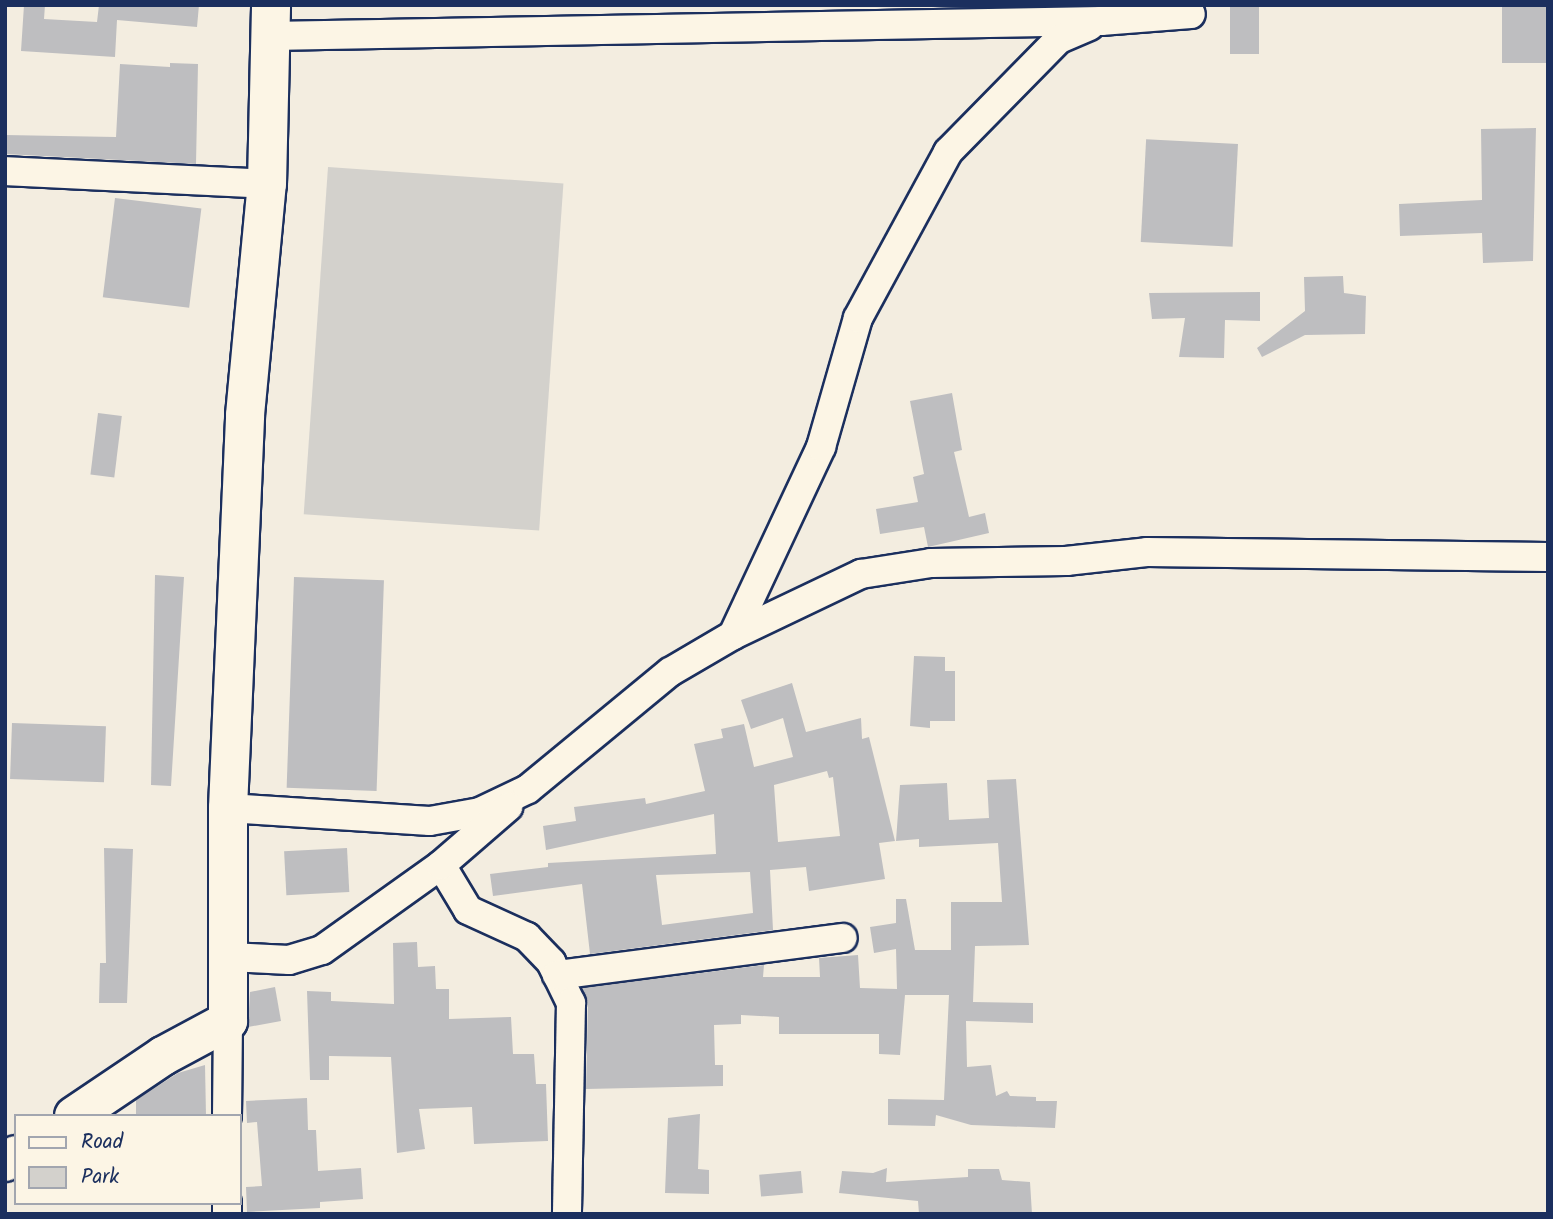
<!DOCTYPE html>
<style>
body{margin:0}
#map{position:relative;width:1553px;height:1219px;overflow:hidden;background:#f3ede0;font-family:Kalam,sans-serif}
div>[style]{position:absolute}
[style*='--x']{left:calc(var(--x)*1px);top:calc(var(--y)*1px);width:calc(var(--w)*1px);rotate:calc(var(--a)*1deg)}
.green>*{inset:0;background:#d3d1cc;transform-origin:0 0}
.building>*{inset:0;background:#bebec0;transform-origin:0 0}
.roads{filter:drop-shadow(2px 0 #1b2f5e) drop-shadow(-2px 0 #1b2f5e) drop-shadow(0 2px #1b2f5e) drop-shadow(0 -2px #1b2f5e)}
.street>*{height:28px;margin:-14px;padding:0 14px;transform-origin:14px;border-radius:14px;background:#fcf5e5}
.secondary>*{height:38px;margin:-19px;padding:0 19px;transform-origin:19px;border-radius:19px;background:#fcf5e5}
span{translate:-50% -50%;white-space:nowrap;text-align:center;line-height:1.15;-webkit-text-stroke:5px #fcf5e5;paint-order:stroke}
.frame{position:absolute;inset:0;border:7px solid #1b2f5e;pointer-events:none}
.legend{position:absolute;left:14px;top:1114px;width:228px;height:91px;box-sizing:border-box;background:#fcf5e5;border:2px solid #a2a6af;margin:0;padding:9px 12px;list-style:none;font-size:21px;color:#1b2f5e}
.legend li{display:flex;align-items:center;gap:14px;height:35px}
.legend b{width:35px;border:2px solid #a2a6af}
</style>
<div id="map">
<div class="green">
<i style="left:328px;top:167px;width:236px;height:348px;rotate:4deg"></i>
</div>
<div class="building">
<i style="clip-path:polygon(24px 5px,45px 5px,44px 19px,97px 22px,99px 5px,199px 5px,197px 27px,117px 20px,115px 57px,21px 51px)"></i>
<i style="left:1230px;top:5px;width:29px;height:49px"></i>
<i style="left:1502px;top:5px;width:46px;height:58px"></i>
<i style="clip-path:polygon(170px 63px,198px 64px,196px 164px,5px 154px,5px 135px,116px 137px,120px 64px,170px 67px)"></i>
<i style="clip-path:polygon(1536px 128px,1533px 261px,1483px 263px,1482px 233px,1400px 236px,1399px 204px,1482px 200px,1481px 129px)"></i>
<i style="left:1238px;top:144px;width:103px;height:92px;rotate:93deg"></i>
<i style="left:115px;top:198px;width:87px;height:100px;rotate:7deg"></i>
<i style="clip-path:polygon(1343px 276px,1344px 293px,1366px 296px,1365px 334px,1305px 335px,1262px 357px,1257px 348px,1305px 311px,1304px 277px)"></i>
<i style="clip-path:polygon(1260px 292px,1260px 321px,1225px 320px,1224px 358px,1179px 357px,1185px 318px,1152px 319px,1149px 293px)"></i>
<i style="clip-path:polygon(952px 393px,962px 450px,954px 452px,969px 517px,985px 513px,989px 533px,928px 547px,924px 527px,880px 534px,876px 509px,918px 502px,913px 477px,924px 474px,910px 401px)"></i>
<i style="left:98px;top:413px;width:24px;height:62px;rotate:7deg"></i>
<i style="clip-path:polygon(155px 575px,184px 577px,171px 786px,151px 785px)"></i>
<i style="left:294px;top:577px;width:90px;height:211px;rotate:2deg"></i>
<i style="clip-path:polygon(914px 656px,945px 657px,945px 671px,955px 671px,955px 721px,930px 721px,930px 728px,910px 726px)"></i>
<i style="clip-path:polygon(evenodd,792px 683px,806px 732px,861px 718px,862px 739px,869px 737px,895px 841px,879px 843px,885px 879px,809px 891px,806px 867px,770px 870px,773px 930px,590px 954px,582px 884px,493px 896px,490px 874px,548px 867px,548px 863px,716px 854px,714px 814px,546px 850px,543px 826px,576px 821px,574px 807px,645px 798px,646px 804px,705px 791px,694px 744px,723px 738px,721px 729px,744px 724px,754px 767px,793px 757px,783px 718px,751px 729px,741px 700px,792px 683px,827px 771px,829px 778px,833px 777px,840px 836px,778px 842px,774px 785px,827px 771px,792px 683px,750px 872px,753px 913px,662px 925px,656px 875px,750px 872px)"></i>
<i style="left:12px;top:723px;width:94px;height:56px;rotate:2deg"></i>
<i style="clip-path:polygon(1016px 779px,1029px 945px,975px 946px,973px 1002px,1033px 1003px,1033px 1023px,966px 1021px,967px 1067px,991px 1065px,996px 1096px,1007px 1091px,1010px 1096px,1036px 1097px,1036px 1101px,1057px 1101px,1055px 1128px,971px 1125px,936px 1115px,935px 1126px,888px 1125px,888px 1099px,944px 1100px,949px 995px,905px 995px,900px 1055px,879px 1054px,879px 1034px,779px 1034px,779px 1017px,741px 1015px,741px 1024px,714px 1025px,715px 1065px,723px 1065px,723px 1086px,586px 1089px,588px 1003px,582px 988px,764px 965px,763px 977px,820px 977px,819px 958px,858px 955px,860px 988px,897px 989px,896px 949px,874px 953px,870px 927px,896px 923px,896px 899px,906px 899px,915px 950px,951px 950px,951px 902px,1002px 902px,998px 843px,919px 847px,919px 839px,896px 841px,900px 785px,947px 783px,949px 820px,989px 818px,987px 780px)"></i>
<i style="clip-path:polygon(104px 848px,133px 849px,127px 1003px,99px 1003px,100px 963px,106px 963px)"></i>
<i style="left:347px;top:848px;width:44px;height:63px;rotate:87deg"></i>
<i style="clip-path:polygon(417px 942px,418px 967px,435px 966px,436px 989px,449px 989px,449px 1019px,511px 1017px,513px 1054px,534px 1054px,536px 1084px,546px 1084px,548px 1141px,474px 1144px,472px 1107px,419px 1109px,425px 1149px,397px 1153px,391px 1057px,329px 1056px,329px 1080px,310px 1080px,307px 991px,331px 992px,331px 1001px,394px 1004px,393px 943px)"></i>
<i style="clip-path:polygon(275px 987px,281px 1021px,248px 1027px,250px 992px)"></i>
<i style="clip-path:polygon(205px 1065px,206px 1116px,136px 1116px,136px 1100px,178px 1073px)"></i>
<i style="clip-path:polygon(307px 1098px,308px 1130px,316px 1130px,318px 1171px,361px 1168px,363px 1199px,320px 1202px,320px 1208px,247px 1212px,246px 1187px,262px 1186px,257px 1122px,247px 1123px,246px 1101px)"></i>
<i style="clip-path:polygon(700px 1114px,698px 1169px,709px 1170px,709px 1194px,665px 1193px,668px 1118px)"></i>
<i style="clip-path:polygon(887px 1168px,886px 1182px,968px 1177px,968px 1169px,999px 1169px,1002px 1180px,1030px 1182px,1032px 1214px,919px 1214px,918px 1201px,839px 1193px,842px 1171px,873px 1173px)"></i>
<i style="left:801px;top:1171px;width:22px;height:42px;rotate:85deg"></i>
</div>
<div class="roads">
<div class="street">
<i style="--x:270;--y:36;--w:831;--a:-1.03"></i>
<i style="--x:1101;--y:21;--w:90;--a:-4.4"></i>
<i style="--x:5;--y:171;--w:262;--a:2.8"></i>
<i style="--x:733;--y:635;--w:208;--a:-64.9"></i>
<i style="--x:821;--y:447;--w:134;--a:-74"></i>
<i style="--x:858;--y:318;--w:189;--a:-61.5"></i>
<i style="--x:948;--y:152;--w:158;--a:-45.5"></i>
<i style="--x:1059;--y:39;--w:33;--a:-23"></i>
<i style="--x:228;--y:808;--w:202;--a:3.7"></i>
<i style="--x:430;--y:821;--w:51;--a:-10.2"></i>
<i style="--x:480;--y:812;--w:53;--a:-25.6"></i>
<i style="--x:528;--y:789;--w:184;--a:-39.5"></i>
<i style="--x:670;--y:672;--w:73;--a:-30.4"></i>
<i style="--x:733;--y:635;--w:142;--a:-25.5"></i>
<i style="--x:861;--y:574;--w:71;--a:-8.9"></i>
<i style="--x:931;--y:563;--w:135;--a:-0.8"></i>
<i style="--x:1066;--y:561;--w:81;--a:-6.3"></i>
<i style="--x:1147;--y:552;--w:401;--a:0.7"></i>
<i style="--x:441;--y:865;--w:52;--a:59"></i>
<i style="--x:468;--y:910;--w:65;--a:24.6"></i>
<i style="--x:527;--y:937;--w:35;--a:46"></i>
<i style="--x:551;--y:962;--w:46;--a:64"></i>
<i style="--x:571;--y:1003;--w:211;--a:91.1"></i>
<i style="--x:230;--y:957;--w:59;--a:2.9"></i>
<i style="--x:289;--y:960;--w:34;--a:-17"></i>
<i style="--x:322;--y:950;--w:146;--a:-35.5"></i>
<i style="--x:441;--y:865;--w:89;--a:-40.9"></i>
<i style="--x:557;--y:975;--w:288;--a:-7.4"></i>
<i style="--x:227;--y:1116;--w:95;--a:-89.4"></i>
<i style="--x:227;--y:1214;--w:11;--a:-90"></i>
</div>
<div class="secondary">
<i style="--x:74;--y:1116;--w:107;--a:-34"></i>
<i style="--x:163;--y:1056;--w:74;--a:-28.3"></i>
<i style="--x:228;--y:1021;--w:213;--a:-90"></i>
<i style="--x:228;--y:808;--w:393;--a:-87.5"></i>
<i style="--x:245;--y:415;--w:232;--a:-84.6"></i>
<i style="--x:267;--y:184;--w:179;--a:-88.7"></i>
<i style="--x:5;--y:1162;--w:13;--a:-32"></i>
</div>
</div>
<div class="frame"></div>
<ul class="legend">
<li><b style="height:9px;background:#fcf5e5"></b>Road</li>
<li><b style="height:19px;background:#d3d1cc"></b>Park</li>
</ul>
</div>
